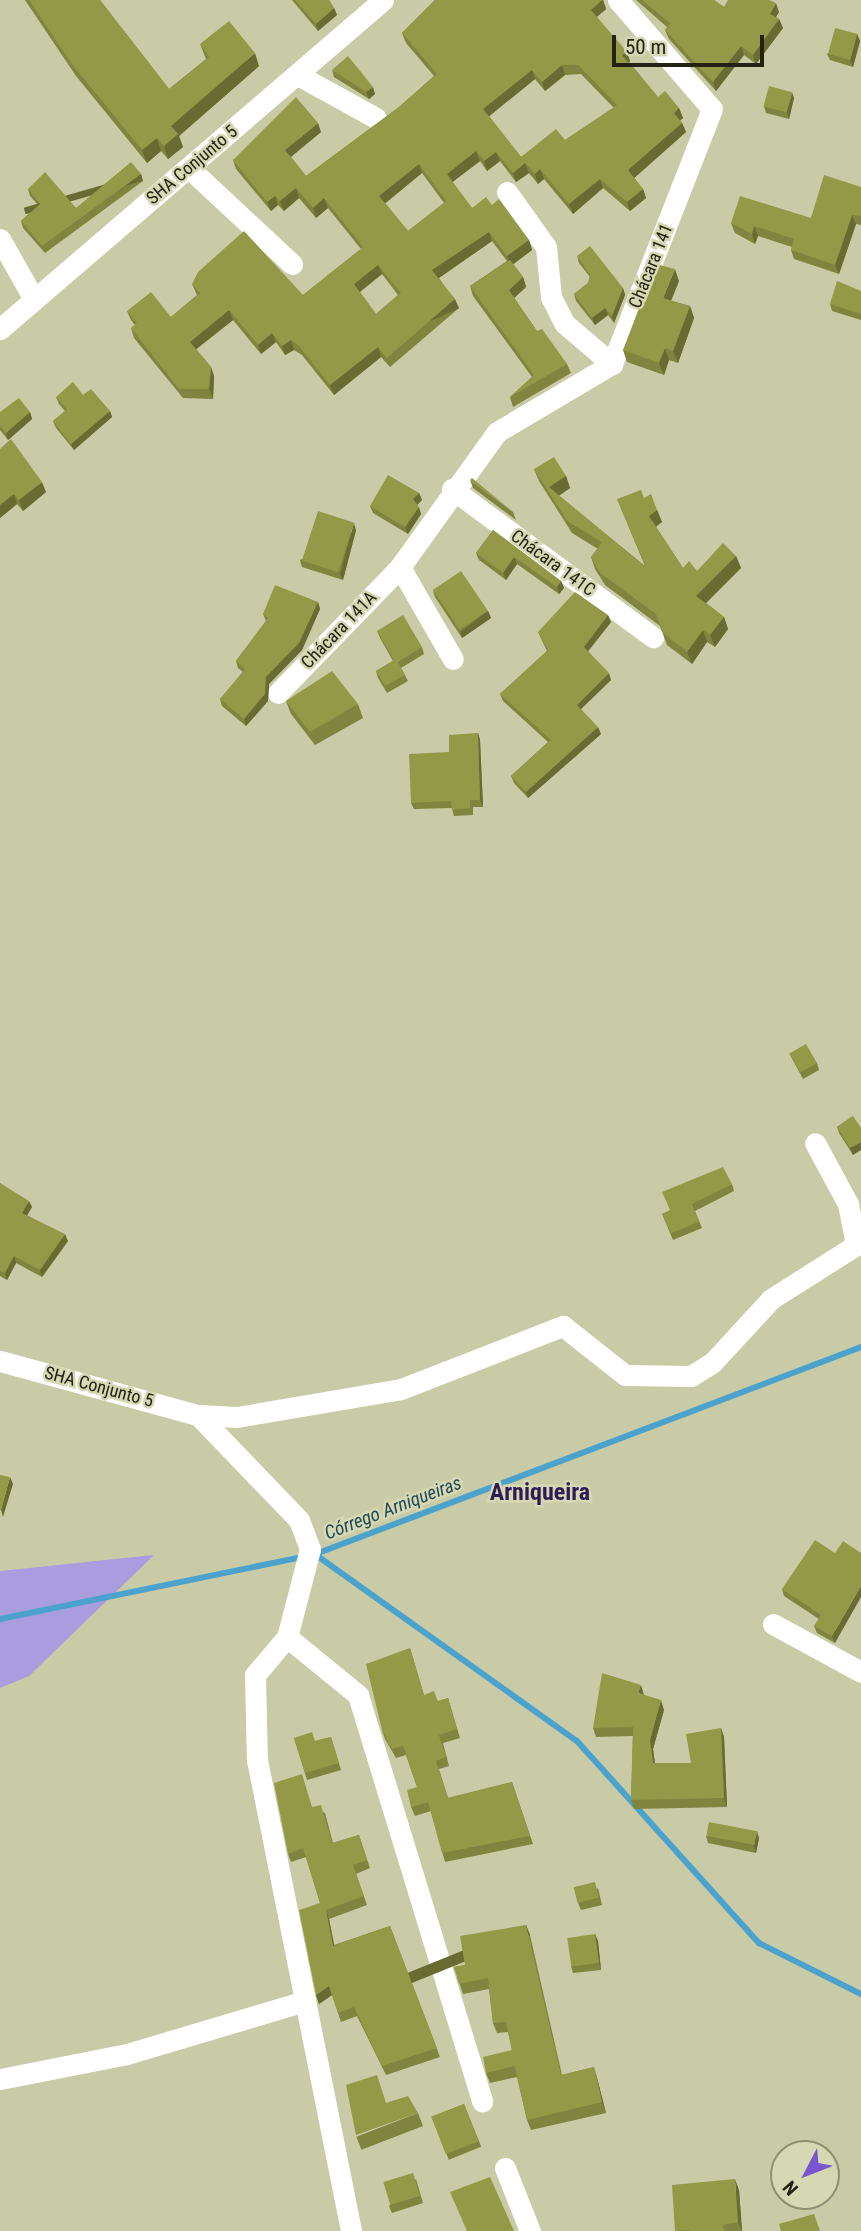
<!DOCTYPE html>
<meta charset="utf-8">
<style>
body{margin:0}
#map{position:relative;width:861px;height:2231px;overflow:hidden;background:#c8cba5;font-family:"Roboto Condensed",sans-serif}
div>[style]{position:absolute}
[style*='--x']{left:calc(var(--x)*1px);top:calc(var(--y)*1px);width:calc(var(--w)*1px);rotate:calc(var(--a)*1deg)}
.green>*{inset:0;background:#a99de0}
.stream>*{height:6px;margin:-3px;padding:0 3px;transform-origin:3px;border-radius:3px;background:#4ba3cd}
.minor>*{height:21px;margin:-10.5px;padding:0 10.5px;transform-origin:10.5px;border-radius:10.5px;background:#fff}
.wall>*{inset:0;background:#7f843e;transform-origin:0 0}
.shaded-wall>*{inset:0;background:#686b32;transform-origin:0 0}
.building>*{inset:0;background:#949948;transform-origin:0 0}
span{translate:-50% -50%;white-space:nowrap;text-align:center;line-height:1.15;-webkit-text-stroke:5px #d5d8b2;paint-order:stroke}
.street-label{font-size:18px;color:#222315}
.water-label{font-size:19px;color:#23495b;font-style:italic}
.district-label{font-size:24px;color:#2c1b55;font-weight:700}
.north{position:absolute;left:770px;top:2140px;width:70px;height:70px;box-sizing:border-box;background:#d5d8b2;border:2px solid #8d9073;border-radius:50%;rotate:228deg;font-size:19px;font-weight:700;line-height:28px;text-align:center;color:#222315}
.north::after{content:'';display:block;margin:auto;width:24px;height:32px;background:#7756cf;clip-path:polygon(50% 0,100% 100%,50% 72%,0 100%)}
.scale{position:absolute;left:612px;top:35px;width:152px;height:32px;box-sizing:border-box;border:4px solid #222315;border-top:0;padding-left:9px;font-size:21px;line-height:24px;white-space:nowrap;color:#222315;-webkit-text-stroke:5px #d5d8b2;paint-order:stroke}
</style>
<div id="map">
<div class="green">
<i style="clip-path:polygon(154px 1555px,29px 1676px,0 1688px,0 1571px)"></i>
</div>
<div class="stream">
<i style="--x:313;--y:1555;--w:586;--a:-20.78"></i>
<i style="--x:316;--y:1555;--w:320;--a:35.5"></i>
<i style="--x:577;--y:1741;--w:272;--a:48"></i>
<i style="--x:759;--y:1943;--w:114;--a:26.6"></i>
<i style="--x:0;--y:1619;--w:308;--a:-11.6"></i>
</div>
<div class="minor">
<i style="--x:298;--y:75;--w:89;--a:28.9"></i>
<i style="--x:189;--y:168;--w:141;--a:43"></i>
<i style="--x:507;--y:192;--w:67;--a:54.7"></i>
<i style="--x:546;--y:247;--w:50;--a:84.3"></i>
<i style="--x:551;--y:297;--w:30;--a:63"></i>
<i style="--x:565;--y:324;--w:62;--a:40.4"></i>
<i style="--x:0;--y:239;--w:69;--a:60.5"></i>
<i style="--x:0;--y:329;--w:505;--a:-40.66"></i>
<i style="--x:452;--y:489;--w:250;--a:36.4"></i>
<i style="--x:400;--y:567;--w:106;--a:60.1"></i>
<i style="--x:278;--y:693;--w:175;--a:-45.9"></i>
<i style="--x:400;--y:567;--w:166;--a:-54.3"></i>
<i style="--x:497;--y:432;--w:134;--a:-30.6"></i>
<i style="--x:612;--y:364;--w:274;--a:-68.6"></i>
<i style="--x:712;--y:109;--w:144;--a:-130.8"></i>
<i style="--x:0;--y:1361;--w:205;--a:15.3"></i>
<i style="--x:198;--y:1415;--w:39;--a:3"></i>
<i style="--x:237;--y:1417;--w:166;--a:-9.7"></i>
<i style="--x:401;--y:1389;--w:174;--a:-21.3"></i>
<i style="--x:563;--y:1326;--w:79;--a:38.3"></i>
<i style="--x:625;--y:1375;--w:66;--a:0.9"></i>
<i style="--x:691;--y:1376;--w:25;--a:-32"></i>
<i style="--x:712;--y:1363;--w:87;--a:-47.3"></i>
<i style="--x:771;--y:1299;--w:101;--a:-32.4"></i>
<i style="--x:856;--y:1245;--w:42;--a:-101"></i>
<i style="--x:848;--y:1204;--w:69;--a:-118.4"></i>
<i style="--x:198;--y:1415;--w:146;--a:46.1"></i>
<i style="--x:299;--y:1520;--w:31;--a:69"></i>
<i style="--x:310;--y:1549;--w:91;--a:104.6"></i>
<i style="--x:287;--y:1637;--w:50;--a:130.1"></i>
<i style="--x:255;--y:1675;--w:85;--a:88.7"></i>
<i style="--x:257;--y:1760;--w:480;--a:78.7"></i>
<i style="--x:773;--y:1624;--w:100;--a:28.6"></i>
<i style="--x:287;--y:1637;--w:92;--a:39.2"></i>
<i style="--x:358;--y:1695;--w:425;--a:73"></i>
<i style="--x:0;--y:2079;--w:129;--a:-11.1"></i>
<i style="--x:127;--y:2054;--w:182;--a:-16.6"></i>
<i style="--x:505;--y:2168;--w:68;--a:68.4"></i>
</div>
<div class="wall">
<i style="clip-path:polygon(25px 0,100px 0,169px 89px,206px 59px,200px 44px,259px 66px,179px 136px,183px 147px,168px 159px,161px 151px,147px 163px,76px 76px)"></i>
<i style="clip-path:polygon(292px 0,329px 0,334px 8px,337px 15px,318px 31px)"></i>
<i style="clip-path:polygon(evenodd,435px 0,603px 0,606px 9px,597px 17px,630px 61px,629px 62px,658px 97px,679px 108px,683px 118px,680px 120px,682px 123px,686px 132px,634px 178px,643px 189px,646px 198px,630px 211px,603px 188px,573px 214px,544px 179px,538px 184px,529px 173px,516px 182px,500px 161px,487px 171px,480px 161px,452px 182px,472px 208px,492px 205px,529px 240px,532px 250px,513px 264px,523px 277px,526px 287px,514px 298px,537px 331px,567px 364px,571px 373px,513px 407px,510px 397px,532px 377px,473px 296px,470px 286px,507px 261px,492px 241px,439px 278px,459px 308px,390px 367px,381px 357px,334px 395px,302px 355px,294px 350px,285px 355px,276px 342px,261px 354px,233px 320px,196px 349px,211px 367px,214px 376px,213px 399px,183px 398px,134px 338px,131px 328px,135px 325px,131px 320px,127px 311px,171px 317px,197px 295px,192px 284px,303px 295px,361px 249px,328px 208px,316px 218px,299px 198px,284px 211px,278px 205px,271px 211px,236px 169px,233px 160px,321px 132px,291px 157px,306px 176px,399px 107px,434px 76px,406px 43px,402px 33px,435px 0,581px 74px,614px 108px,565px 140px,521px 157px,489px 116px,535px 79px,545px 91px,565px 75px,581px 74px,435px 0,422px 173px,444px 203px,408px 231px,385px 203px,422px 173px,435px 0,382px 274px,398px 295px,376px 314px,360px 292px,382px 274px)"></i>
<i style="clip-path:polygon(636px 0,714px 0,724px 7px,779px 12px,776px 17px,779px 19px,783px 28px,756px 64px,744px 55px,716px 91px,669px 39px,665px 30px,667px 27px)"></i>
<i style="clip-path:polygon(857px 34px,860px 41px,853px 67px,830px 60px,827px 54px)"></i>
<i style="clip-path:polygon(332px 70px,375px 94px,369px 99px,334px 77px)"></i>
<i style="clip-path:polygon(794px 98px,789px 119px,766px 113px,764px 106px)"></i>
<i style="clip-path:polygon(141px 174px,143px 181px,45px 253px,23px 228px,21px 221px,38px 205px,30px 196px,28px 189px,76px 208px)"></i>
<i style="clip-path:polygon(861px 187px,861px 225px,856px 224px,839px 274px,794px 259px,791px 250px,792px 247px,758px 236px,755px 244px,735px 233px,731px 223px,811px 218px)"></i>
<i style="clip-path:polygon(577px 256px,623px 288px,625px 295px,614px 323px,608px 315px,595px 325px,576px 301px,574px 294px,588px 283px,590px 277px,579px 263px)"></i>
<i style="clip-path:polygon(679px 281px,671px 301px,690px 306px,694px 318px,678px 363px,669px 360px,664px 375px,627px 362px,623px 350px)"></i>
<i style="clip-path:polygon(861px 291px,861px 320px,832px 311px,830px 304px)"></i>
<i style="clip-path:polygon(83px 395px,110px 411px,112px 417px,74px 450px,56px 428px,53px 421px,65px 411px,59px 404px,56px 397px)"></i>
<i style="clip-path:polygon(0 412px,30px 412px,32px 419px,8px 440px,0 430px)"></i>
<i style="clip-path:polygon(0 449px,46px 492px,23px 511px,17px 504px,0 518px)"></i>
<i style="clip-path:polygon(534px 469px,566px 476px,570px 488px,559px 496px,645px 566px,617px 499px,644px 498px,657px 510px,662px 522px,656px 527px,683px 568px,697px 571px,736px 556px,741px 568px,706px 603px,724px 617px,728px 629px,715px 647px,707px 642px,692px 664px,667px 645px,660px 626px,605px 585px,595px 569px,591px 557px,598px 549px,572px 533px,539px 481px)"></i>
<i style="clip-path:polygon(470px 480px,513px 512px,516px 520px,473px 488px)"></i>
<i style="clip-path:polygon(419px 493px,422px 500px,417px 505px,421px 514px,408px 534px,373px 513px,370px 506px)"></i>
<i style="clip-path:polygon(356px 530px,343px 580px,302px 567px,300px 560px)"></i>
<i style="clip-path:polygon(493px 530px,561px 581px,564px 588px,559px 594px,517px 564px,506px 580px,479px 560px,476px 553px)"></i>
<i style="clip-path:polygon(433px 591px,488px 611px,491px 618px,462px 638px,435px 597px)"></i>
<i style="clip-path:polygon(318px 602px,320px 609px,302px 650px,269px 684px,268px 701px,246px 726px,222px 706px,220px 699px,243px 672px,238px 668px,236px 661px,266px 621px,263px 614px)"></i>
<i style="clip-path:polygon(608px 615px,611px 622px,588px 651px,611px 680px,581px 709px,601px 734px,528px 798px,514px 783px,511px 776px,548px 742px,503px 701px,500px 694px,547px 651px,538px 632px)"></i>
<i style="clip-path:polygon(377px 631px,422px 647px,424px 654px,401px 668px,408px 681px,387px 693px,378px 678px,376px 671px,393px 661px,380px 638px)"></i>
<i style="clip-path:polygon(286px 701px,358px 704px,363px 718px,315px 745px,291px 714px)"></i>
<i style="clip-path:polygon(478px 733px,480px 740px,483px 807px,473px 807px,473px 815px,454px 816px,452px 808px,414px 809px,411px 803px)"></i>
<i style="clip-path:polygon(789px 1053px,817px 1063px,819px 1070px,803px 1079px)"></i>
<i style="clip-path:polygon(853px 1116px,853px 1155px,839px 1133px,837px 1127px)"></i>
<i style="clip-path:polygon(0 1183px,32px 1207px,27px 1215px,68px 1241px,42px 1277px,16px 1263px,7px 1280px,0 1276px)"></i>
<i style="clip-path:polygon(732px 1184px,734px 1191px,695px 1211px,702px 1228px,673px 1240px,662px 1214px)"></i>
<i style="clip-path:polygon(835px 1553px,835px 1643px,817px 1633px,814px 1626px,819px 1619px,784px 1596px,782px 1589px)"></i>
<i style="clip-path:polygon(410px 1648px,424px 1695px,438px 1701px,448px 1698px,460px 1738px,443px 1743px,449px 1766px,439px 1769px,448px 1798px,512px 1782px,533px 1844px,445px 1862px,431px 1811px,415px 1816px,411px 1807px,417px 1787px,406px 1755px,396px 1758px,385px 1739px,382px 1730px)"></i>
<i style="clip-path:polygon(644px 1695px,664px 1710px,653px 1749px,655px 1763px,691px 1763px,721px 1728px,724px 1737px,727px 1807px,634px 1809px,631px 1800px,633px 1736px,596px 1737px,593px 1728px)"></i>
<i style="clip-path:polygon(331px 1737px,341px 1770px,307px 1780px,294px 1738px,315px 1741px)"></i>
<i style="clip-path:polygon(313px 1807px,325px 1813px,333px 1843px,359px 1835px,370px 1868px,356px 1874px,367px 1905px,329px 1919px,334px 1945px,390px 1926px,440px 2057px,386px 2075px,357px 2016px,341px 2022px,332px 1995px,319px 2004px,316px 1995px,320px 1903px,306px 1857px,291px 1862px,288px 1854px)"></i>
<i style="clip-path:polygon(706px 1836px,759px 1838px,756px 1853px,708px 1843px)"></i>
<i style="clip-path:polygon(598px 1888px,602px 1905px,581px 1910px,578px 1903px)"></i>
<i style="clip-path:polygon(526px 1925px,530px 1935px,562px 2075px,594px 2067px,597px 2078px,606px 2113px,531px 2130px,527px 2120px,517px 2077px,490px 2083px,486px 2073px,512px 2050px,508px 2032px,497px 2033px,493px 2023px,489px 1989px,463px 1994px,454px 1967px,465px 1965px)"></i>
<i style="clip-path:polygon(595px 1934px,598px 1941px,601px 1970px,573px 1973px,571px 1966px)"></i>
<i style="left:464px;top:2104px;width:46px;height:35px;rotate:68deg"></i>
<i style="left:418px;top:2113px;width:14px;height:66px;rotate:69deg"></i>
<i style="clip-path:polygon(416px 2179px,423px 2203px,392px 2213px,389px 2206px)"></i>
<i style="clip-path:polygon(739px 2190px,742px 2231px,675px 2231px)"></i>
</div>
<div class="shaded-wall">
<i style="clip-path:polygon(602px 0,603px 0,606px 9px,594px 19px,591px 10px)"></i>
<i style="clip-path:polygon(776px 3px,779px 12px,773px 22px,770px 14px)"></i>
<i style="clip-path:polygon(334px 8px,337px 15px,318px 31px,316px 24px)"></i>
<i style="clip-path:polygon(779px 19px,783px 28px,756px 64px,753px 55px)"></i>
<i style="clip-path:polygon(857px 34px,860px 41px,853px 67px,850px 60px)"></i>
<i style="clip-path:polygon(741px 46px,744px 55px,716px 91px,713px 82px)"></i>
<i style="clip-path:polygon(627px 52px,630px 61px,626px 65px,622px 55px)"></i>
<i style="clip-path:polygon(255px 53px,259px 66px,179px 136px,183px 147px,168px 159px,164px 146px,171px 126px)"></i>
<i style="clip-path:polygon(562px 65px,565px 75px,545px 91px,542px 82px)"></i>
<i style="clip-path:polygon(532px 70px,535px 79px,487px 118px,483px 109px)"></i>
<i style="clip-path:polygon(373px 87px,375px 94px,369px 99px,366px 92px)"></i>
<i style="clip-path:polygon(792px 92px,794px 98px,789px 119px,787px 112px)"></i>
<i style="clip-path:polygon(679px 108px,683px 118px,677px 123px,674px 113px)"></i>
<i style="clip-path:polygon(318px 123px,321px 132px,288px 159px,285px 150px)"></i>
<i style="clip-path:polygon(682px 123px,686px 132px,632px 180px,628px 170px)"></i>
<i style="clip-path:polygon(157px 138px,161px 151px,147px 163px,142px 150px)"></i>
<i style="clip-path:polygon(476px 151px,480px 161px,450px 184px,447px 174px)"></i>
<i style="clip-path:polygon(496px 152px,500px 161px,487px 171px,484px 161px)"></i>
<i style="clip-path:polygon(525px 163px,529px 173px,516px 182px,513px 173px)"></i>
<i style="clip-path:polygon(419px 164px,422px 173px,382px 206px,379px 196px)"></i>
<i style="clip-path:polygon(540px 169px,544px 179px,538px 184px,535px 174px)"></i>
<i style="left:141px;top:174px;width:7px;height:122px;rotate:74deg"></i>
<i style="clip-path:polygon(600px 179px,603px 188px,573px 214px,569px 204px)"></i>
<i style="clip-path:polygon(296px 188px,299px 198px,284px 211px,280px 201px)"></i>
<i style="clip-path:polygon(643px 189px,646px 198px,630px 211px,627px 202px)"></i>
<i style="clip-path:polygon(275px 196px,278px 205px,271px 211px,267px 202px)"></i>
<i style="clip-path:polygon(324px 198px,328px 208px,316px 218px,313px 208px)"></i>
<i style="clip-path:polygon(852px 215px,856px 224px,839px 274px,835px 265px)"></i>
<i style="clip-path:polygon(754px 226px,758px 236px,755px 244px,752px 234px)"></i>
<i style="clip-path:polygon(489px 232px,492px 241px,436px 280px,432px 270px)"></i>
<i style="clip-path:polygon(529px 240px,532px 250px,511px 266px,507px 256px)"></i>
<i style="clip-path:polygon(378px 265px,382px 274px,357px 294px,354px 284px)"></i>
<i style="clip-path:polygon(675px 269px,679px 281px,667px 310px,663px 298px)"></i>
<i style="clip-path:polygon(523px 277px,526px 287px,512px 300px,509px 290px)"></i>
<i style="clip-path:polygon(623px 288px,625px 295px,614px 323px,612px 316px)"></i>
<i style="left:455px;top:299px;width:10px;height:90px;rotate:66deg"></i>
<i style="clip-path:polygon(690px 306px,694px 318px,678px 363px,673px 351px)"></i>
<i style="clip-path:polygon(605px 308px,608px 315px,595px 325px,592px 318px)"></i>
<i style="clip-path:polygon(229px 310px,233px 320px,194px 351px,190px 342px)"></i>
<i style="clip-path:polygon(272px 333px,276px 342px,261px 354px,258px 345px)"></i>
<i style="clip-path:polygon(291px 340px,294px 350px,285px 355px,282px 346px)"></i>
<i style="clip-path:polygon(378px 347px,381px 357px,334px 395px,330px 385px)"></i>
<i style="clip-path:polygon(665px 348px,669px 360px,664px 375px,659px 363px)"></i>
<i style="clip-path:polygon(211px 367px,214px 376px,213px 399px,209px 389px)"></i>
<i style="clip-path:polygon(110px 411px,112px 417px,74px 450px,71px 444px)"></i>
<i style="clip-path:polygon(30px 412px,32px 419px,8px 440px,6px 433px)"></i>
<i style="clip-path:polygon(566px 476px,570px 488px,553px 499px,549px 487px)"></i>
<i style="clip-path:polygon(42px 482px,46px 492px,23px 511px,19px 500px)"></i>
<i style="clip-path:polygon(419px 493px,422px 500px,416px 506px,413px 499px)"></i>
<i style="clip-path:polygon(14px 494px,17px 504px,0 518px,0 505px)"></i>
<i style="clip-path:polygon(419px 507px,421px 514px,408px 534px,405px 527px)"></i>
<i style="clip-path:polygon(657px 510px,662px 522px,653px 528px,649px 516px)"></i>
<i style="clip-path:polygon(354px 523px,356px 530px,343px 580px,340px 574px)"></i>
<i style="clip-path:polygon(736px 556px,741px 568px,701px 608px,696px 596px)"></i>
<i style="clip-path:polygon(514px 557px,517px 564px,506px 580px,503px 573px)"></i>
<i style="clip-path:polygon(561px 581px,564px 588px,559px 594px,557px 587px)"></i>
<i style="clip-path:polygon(318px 602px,320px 609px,302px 650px,269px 684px,268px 701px,246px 726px,244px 719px,266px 677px)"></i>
<i style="clip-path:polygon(488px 611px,491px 618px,462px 638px,460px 632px)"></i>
<i style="clip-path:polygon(608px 615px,611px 622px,586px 654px,584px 647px)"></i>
<i style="clip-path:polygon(724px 617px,728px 629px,715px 647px,710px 635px)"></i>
<i style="clip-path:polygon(703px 630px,707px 642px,692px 664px,687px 652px)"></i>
<i style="clip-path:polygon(609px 673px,611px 680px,579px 711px,577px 705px)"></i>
<i style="clip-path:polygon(598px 727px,601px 734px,528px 798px,526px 792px)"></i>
<i style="clip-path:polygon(478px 733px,480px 740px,483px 807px,480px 800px)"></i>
<i style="clip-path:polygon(861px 1142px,861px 1150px,853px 1155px,850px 1148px)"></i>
<i style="clip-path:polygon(29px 1201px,32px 1207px,25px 1219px,22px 1213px)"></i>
<i style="clip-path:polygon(65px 1234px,68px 1241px,42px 1277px,40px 1270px)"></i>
<i style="clip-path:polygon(14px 1256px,16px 1263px,7px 1280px,5px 1273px)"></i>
<i style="clip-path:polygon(10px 1477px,13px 1484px,3px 1517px,1px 1510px)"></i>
<i style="clip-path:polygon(861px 1586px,861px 1597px,835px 1643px,832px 1636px)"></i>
<i style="clip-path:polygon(641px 1685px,644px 1695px,638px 1693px)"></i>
<i style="clip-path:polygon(661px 1700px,664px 1710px,653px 1749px,656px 1772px,653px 1763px,650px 1740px)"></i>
<i style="clip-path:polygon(721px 1728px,724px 1737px,727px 1807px,724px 1798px)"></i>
<i style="clip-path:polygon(757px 1831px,759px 1838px,756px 1853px,754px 1846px)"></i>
<i style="clip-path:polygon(326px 1910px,329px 1919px,336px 1954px,333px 1946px)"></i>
<i style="left:526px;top:1925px;width:11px;height:154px;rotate:68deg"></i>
<i style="clip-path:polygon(595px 1934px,598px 1941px,601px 1970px,599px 1963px)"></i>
<i style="clip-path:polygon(329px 1986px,332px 1995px,319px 2004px,316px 1995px)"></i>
<i style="clip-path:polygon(594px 2067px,597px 2078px,606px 2113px,602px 2102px)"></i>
<i style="clip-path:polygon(735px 2179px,739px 2190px,742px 2231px,738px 2222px)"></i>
</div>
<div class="building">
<i style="clip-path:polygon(29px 0,100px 0,169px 89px,209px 57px,200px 44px,229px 21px,255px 53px,171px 126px,178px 134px,164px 146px,157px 138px,142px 150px,71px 63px)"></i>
<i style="clip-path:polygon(295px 0,329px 0,334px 8px,316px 24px)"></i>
<i style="clip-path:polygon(evenodd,435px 0,602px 0,591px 10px,627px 52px,622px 55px,658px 97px,665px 91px,679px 108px,674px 113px,682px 123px,628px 170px,643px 189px,627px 202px,600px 179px,569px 204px,540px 169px,535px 174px,525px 163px,513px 173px,496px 152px,484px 161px,476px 151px,447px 174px,472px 208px,486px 197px,492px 205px,499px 199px,529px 240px,507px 256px,489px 232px,432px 270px,455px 299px,387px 358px,378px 347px,330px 385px,299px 346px,291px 340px,282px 346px,272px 333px,258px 345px,229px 310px,190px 342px,211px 367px,209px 389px,179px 389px,131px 328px,137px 323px,127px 311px,151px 292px,171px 317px,200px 293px,192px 284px,198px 272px,244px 231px,303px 295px,363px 247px,324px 198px,313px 208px,296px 188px,280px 201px,275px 196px,267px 202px,233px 160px,296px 97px,318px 123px,285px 150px,306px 176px,399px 107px,437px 74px,402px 33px,435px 0,562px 65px,578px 65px,617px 105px,565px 140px,556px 129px,521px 157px,483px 109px,532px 70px,542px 82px,562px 65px,435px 0,419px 164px,446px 201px,408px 231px,379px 196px,419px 164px,435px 0,378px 265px,401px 293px,376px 314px,354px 284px,378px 265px)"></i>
<i style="clip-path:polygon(642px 0,714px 0,724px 7px,728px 0,769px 0,776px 3px,770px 14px,779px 19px,753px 55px,741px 46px,713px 82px,665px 30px,670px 23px)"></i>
<i style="left:835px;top:28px;width:23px;height:27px;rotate:15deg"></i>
<i style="clip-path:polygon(348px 56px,373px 87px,366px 92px,332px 70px)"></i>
<i style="left:769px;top:86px;width:24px;height:21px;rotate:15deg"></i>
<i style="clip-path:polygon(131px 162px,141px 174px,42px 246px,21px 221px,40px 204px,28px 189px,45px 172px,76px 208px)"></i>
<i style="clip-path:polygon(824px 175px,861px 187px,861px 216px,852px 215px,835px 265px,791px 250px,794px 239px,754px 226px,752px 234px,731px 223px,740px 196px,811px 218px)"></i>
<i style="clip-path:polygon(590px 246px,623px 288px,612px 316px,605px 308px,592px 318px,574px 294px,588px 283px,590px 275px,577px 256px)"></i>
<i style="clip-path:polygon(510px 260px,523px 277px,509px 290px,537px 331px,542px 329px,567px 364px,510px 397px,534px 375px,470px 286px)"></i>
<i style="clip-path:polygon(656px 264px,675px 269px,663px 298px,690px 306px,673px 351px,665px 348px,659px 363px,623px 350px)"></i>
<i style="clip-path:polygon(837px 281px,861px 291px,861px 314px,830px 304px)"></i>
<i style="clip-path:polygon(73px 382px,83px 395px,91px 389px,110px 411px,71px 444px,53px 421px,67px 410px,56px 397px)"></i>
<i style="clip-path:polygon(19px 398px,30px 412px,6px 433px,0 426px,0 412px)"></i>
<i style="clip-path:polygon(11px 439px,42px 482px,19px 500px,14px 494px,0 505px,0 449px)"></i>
<i style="clip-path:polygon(554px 457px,566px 476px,549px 487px,646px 567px,617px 499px,641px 490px,644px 498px,651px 494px,657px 510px,649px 516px,683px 568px,689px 561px,697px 571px,723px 543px,736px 556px,696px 596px,724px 617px,710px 635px,703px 630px,687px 652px,663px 633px,656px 614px,600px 573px,591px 557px,602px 542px,567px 521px,534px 469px)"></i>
<i style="clip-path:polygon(388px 475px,419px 493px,413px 499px,419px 507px,405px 527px,370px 506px)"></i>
<i style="clip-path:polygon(472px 478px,513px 512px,470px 480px)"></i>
<i style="left:318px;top:511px;width:38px;height:52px;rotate:18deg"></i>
<i style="clip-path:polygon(493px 530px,561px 581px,557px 587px,514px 557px,503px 573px,476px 553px)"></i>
<i style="left:461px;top:571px;width:48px;height:34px;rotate:56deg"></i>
<i style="clip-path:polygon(275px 585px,318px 602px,299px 643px,266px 677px,265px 694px,244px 719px,220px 699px,245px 669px,236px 661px,268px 618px,263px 614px)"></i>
<i style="clip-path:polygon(575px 592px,608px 615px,584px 647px,609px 673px,577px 705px,598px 727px,526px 792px,511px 776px,551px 740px,500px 694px,548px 650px,538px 632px)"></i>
<i style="clip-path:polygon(403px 615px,422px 647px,398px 662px,405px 675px,385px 686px,376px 671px,394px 660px,377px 631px)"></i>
<i style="clip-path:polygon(332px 671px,358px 704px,310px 732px,286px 701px)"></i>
<i style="clip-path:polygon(478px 733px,480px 800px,470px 800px,470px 808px,452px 810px,451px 801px,411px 803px,409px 754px,449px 752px,449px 735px)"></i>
<i style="left:806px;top:1044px;width:22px;height:19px;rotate:60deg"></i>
<i style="clip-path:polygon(853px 1116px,861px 1128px,861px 1142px,850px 1148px,837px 1127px)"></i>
<i style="clip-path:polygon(723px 1167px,732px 1184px,692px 1204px,699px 1222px,671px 1233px,662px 1214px,670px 1210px,662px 1192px)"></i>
<i style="clip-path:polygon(0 1183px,29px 1201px,22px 1213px,65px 1234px,40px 1270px,14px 1256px,5px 1273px,0 1271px)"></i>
<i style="clip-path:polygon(0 1475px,10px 1477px,1px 1510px,0 1510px)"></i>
<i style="clip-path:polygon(815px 1540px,835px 1553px,843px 1541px,861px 1553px,861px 1586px,832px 1636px,814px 1626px,821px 1615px,782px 1589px)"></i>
<i style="clip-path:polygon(410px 1648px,424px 1695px,434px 1691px,438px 1702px,448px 1698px,457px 1729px,439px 1735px,446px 1757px,436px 1761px,448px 1798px,512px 1782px,530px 1836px,442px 1853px,428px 1802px,411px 1807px,407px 1790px,417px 1787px,403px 1746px,392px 1749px,382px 1730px,366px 1664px)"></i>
<i style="clip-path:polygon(602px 1673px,641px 1685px,638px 1693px,661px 1700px,650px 1740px,653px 1763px,691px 1763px,686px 1734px,721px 1728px,724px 1798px,631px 1800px,633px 1727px,593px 1728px)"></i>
<i style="clip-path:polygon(312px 1732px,315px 1741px,331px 1737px,339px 1763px,305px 1773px,294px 1738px)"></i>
<i style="clip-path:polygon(302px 1774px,312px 1807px,321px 1805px,332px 1843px,359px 1835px,367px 1860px,353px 1865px,364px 1896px,326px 1910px,333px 1946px,390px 1926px,437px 2048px,382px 2066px,354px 2007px,338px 2013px,329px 1986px,316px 1995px,299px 1910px,320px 1903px,303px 1848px,288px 1854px,274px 1783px)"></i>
<i style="left:709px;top:1822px;width:49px;height:14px;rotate:11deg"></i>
<i style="left:595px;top:1882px;width:16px;height:22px;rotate:76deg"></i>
<i style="clip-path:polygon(526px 1925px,561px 2075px,594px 2067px,602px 2102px,527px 2120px,515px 2066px,486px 2073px,483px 2057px,512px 2050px,506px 2022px,493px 2023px,488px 1978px,459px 1984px,454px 1967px,465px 1965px,460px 1936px)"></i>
<i style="left:595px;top:1934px;width:29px;height:28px;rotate:82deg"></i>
<i style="clip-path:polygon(377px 2075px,386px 2103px,408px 2096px,418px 2113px,356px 2135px,346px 2085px)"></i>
<i style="left:464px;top:2104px;width:40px;height:35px;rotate:69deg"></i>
<i style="left:413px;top:2173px;width:24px;height:31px;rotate:73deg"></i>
<i style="clip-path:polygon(490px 2177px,514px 2231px,467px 2231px,450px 2192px)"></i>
<i style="clip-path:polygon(735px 2179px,738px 2222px,723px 2225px,724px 2231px,691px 2231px,690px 2230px,675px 2231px,672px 2185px)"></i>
<i style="clip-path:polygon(814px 2214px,820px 2231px,781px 2231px,779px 2224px)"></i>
</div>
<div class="street-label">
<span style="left:192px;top:165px;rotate:-40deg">SHA Conjunto 5</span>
<span style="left:651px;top:266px;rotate:-68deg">Chácara 141</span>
<span style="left:553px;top:563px;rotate:36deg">Chácara 141C</span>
<span style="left:339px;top:630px;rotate:-46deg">Chácara 141A</span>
<span style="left:99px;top:1387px;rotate:15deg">SHA Conjunto 5</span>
</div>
<div class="water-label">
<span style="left:393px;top:1508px;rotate:-21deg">Córrego Arniqueiras</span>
</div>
<div class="district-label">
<span style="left:540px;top:1493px">Arniqueira</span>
</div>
<div class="north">N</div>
<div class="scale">50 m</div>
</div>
